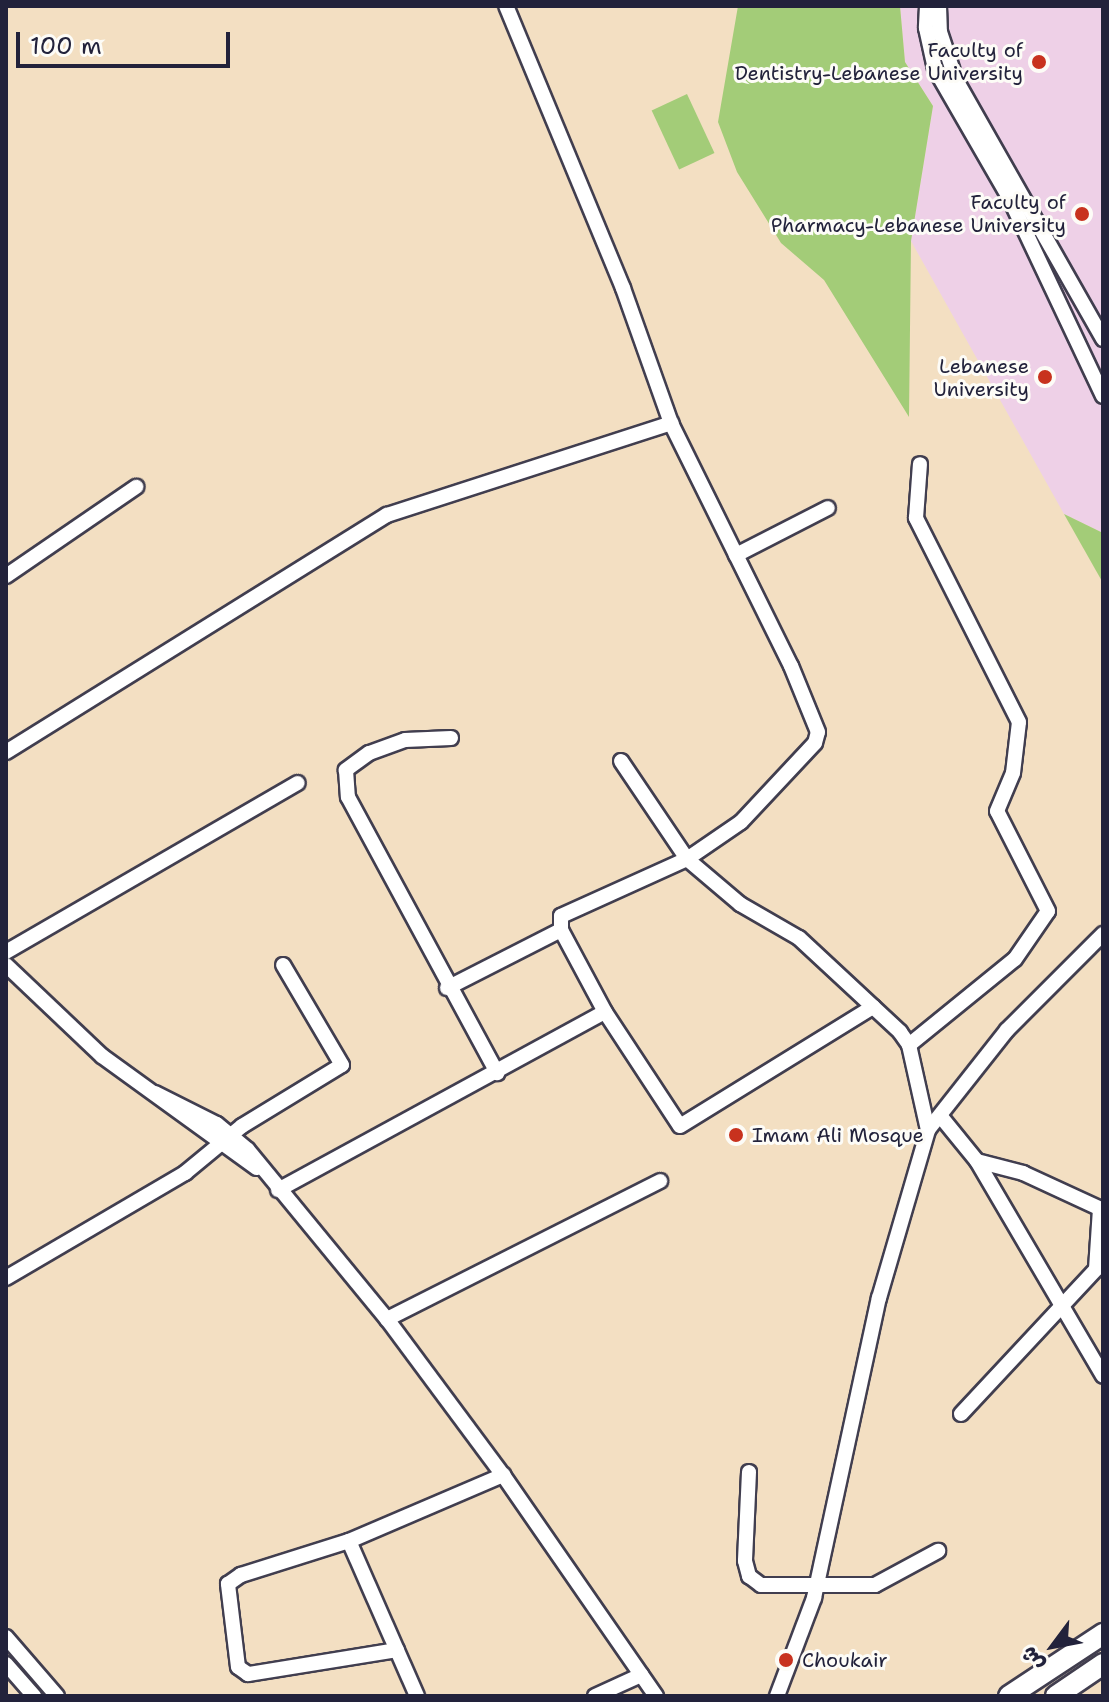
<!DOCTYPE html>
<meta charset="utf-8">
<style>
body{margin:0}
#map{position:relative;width:1109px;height:1702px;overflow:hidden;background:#f3dfc2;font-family:"Shantell Sans","Playpen Sans Arabic",sans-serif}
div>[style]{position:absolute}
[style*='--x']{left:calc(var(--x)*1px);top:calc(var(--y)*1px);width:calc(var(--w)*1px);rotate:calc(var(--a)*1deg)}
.built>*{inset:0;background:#eed0e7}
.green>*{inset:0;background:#a3cc78;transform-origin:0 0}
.roads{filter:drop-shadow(2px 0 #413e4f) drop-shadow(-2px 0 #413e4f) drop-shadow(0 2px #413e4f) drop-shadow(0 -2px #413e4f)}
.minor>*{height:14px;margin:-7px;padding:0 7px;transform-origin:7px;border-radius:7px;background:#fff}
.highway>*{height:20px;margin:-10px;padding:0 10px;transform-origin:10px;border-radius:10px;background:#fff}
.dots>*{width:22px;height:22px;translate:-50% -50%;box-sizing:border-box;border:4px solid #fdfcf7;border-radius:50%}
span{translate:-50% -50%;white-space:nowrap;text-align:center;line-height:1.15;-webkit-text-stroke:6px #fdfcf7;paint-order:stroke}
.poi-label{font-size:20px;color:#22223b}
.right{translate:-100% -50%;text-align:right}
.left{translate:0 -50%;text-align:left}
.frame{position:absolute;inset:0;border:8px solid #22223b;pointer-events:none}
.north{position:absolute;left:1013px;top:1606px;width:80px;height:80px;-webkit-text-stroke:6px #fdfcf7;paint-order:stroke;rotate:238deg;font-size:22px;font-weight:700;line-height:32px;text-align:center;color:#22223b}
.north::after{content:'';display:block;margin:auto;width:28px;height:36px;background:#22223b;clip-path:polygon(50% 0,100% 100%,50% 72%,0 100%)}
.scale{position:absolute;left:16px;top:32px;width:214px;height:36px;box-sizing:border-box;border:4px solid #22223b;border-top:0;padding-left:10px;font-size:24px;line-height:28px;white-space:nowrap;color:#22223b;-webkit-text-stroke:6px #fdfcf7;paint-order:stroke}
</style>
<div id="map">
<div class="built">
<i style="clip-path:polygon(900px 6px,1103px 6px,1103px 533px,1064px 514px,911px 241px,933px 106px,905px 62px)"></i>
</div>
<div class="green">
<i style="clip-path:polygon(738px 6px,900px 6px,905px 62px,933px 106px,911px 241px,909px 417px,824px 280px,781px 243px,737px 172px,718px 122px)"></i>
<i style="left:687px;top:94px;width:65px;height:39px;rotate:65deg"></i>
<i style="clip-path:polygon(1064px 514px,1103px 533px,1103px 583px)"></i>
</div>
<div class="roads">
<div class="minor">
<i style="--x:927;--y:6;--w:22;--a:93"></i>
<i style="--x:926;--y:28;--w:42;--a:77.6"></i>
<i style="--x:935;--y:69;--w:148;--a:60"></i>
<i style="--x:1009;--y:197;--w:220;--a:64.7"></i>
<i style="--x:939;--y:6;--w:26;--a:88"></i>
<i style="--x:940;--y:32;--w:51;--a:71.6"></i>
<i style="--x:956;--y:80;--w:298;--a:60.4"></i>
<i style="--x:736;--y:555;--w:103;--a:-27.1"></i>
<i style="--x:6;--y:576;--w:158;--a:-34.4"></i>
<i style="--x:451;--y:738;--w:46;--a:177.5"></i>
<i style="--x:405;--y:740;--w:38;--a:160"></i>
<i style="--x:369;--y:753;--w:29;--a:144"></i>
<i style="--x:346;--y:770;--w:27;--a:86"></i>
<i style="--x:348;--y:797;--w:314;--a:61.6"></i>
<i style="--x:6;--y:752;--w:449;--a:-31.9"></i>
<i style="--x:387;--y:515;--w:299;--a:-17.9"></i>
<i style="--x:621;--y:761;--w:118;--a:56"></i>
<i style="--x:687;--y:859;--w:70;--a:40.3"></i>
<i style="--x:740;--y:904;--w:68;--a:30"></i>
<i style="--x:799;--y:938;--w:138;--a:42.9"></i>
<i style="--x:900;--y:1032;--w:16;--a:55"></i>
<i style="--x:909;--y:1045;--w:87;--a:77.4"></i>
<i style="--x:6;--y:952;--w:337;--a:-30.1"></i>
<i style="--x:6;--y:965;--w:132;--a:43.5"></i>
<i style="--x:102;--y:1056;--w:191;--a:35.9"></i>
<i style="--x:447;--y:988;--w:128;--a:-27"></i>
<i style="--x:605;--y:1012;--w:136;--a:56.7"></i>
<i style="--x:680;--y:1126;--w:227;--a:-31.7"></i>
<i style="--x:909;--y:1045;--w:136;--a:-39.1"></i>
<i style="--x:1015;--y:959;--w:58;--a:-55.5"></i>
<i style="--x:1048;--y:911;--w:112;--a:-117"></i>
<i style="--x:997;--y:811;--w:41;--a:-67.2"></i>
<i style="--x:1013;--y:773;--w:51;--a:-83.3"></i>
<i style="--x:1019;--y:722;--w:229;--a:-116.8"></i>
<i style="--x:916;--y:518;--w:54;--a:-85.8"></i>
<i style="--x:155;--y:1093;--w:69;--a:26.6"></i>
<i style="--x:217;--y:1124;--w:40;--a:40"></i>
<i style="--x:248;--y:1150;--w:219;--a:50.6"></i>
<i style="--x:387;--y:1319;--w:194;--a:53.4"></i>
<i style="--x:503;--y:1475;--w:269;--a:55.3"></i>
<i style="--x:942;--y:1118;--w:55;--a:50.9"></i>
<i style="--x:977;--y:1161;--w:48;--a:14.6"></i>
<i style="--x:1023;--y:1173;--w:88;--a:24.8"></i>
<i style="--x:977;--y:1161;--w:249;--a:59.6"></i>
<i style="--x:278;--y:1190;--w:372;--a:-28.6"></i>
<i style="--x:605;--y:1012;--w:93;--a:-118.2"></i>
<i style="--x:561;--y:930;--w:14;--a:-90"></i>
<i style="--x:561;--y:916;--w:138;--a:-24.3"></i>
<i style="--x:687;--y:859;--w:65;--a:-34.4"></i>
<i style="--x:741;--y:822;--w:108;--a:-46.9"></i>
<i style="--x:815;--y:743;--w:11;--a:-75"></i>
<i style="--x:818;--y:732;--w:71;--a:-112.2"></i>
<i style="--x:791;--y:666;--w:271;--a:-116.3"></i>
<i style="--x:671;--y:423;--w:143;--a:-109.6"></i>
<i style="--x:623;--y:288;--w:305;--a:-112.5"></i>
<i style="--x:6;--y:1278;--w:208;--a:-30.4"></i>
<i style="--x:185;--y:1173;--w:74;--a:-39.5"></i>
<i style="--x:242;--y:1126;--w:117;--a:-31.4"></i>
<i style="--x:342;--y:1065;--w:116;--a:-120.5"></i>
<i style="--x:387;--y:1319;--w:306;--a:-26.8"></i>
<i style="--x:961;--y:1414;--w:198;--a:-47"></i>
<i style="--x:1096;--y:1269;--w:60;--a:-86.2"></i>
<i style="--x:749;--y:1472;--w:89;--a:92.6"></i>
<i style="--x:745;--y:1561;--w:16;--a:75"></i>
<i style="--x:749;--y:1576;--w:15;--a:37"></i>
<i style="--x:761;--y:1585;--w:114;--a:0"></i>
<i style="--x:875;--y:1585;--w:72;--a:-28.4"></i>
<i style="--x:349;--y:1541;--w:169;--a:66.3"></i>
<i style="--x:6;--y:1637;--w:78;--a:49.2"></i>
<i style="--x:397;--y:1650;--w:151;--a:170.8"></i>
<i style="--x:248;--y:1674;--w:12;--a:-145"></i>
<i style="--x:238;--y:1667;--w:84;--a:-96.9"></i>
<i style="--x:228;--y:1584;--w:16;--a:-35"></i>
<i style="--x:241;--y:1575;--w:113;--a:-17.5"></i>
<i style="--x:349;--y:1541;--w:168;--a:-23.2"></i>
<i style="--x:6;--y:1664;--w:43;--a:48.8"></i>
<i style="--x:595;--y:1696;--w:51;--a:-24.5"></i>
<i style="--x:777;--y:1696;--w:105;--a:-69.3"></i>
<i style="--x:814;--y:1598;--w:307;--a:-77.8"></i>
<i style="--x:879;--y:1298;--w:175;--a:-73.7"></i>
<i style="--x:928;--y:1130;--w:127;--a:-51.7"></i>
<i style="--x:1007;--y:1030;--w:136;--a:-45"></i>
</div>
<div class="highway">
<i style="--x:1009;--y:1696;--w:113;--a:-33.4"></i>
<i style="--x:1056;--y:1696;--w:57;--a:-34.2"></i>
</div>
</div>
<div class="dots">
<i style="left:1039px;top:62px;background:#c8321e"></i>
<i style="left:1082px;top:214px;background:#c8321e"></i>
<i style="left:1045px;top:377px;background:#c8321e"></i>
<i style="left:736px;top:1135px;background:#c8321e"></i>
<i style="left:786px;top:1660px;background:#c8321e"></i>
</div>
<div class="poi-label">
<span class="right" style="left:1023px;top:62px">Faculty of<br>Dentistry-Lebanese University</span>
<span class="right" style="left:1066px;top:214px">Faculty of<br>Pharmacy-Lebanese University</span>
<span class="right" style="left:1029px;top:378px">Lebanese<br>University</span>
<span class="left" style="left:752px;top:1135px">Imam Ali Mosque</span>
<span class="left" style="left:802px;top:1660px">Choukair</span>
</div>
<div class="frame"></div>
<div class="north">ش</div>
<div class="scale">100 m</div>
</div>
